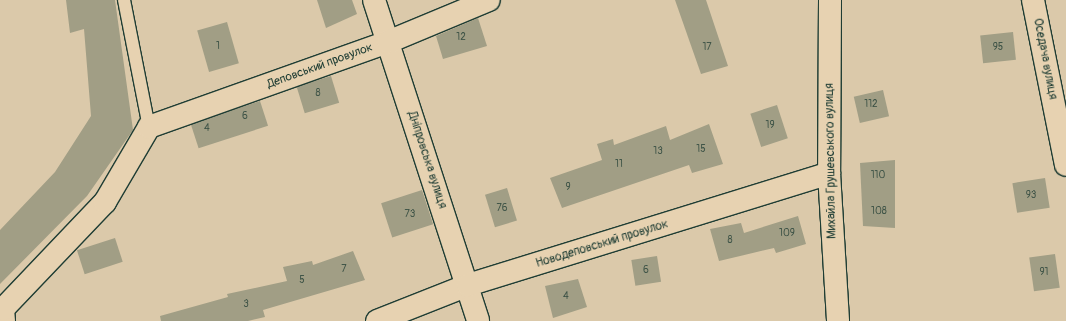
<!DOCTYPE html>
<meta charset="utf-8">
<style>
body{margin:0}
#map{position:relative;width:1066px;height:321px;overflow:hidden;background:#dbc9aa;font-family:Pangolin,sans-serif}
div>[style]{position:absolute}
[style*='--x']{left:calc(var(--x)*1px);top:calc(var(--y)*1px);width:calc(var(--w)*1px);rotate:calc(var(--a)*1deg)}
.building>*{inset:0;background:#a19e85;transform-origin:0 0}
.roads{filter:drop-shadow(1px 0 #1f3d34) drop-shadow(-1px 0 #1f3d34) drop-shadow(0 1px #1f3d34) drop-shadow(0 -1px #1f3d34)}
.lane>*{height:12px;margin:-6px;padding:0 6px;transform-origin:6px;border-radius:6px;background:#e7d2b1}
.street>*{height:22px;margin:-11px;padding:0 11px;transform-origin:11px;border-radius:11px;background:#e7d2b1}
span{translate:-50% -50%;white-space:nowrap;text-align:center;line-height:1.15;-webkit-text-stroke:3.5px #e7d2b1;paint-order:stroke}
.number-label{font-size:10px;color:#405548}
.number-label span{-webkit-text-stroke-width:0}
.street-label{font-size:12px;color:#1f3d34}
</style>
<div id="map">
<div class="building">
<i style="clip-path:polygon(66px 0,115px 0,133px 130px,87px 196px,0 284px,0 230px,55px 172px,91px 116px,84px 29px,70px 33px)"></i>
<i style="clip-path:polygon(317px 0,352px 0,357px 14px,326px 28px)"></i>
<i style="clip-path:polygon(675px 0,706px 0,728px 66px,701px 74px)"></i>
<i style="clip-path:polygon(478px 18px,487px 46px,443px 59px,436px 36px)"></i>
<i style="left:227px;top:22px;width:43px;height:31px;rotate:74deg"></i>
<i style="left:1013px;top:32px;width:28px;height:33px;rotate:84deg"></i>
<i style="left:331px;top:76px;width:28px;height:36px;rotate:73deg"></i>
<i style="left:883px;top:90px;width:27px;height:30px;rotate:77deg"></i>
<i style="left:260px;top:101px;width:26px;height:73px;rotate:72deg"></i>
<i style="left:777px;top:105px;width:35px;height:28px;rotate:72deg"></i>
<i style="clip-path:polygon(709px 124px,723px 164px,692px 173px,689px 165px,562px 208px,550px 178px,602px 160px,597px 144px,613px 139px,614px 145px,666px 126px,670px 140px)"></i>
<i style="clip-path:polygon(895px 160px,895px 228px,863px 226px,860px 163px)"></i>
<i style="left:1045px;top:178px;width:30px;height:33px;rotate:81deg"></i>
<i style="left:507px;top:188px;width:34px;height:23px;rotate:73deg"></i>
<i style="left:422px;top:190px;width:36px;height:43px;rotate:72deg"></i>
<i style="clip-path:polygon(798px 216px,806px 244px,776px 253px,774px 248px,719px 261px,710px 229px,741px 223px,744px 233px)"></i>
<i style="left:115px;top:238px;width:25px;height:40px;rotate:72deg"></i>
<i style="clip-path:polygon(353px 251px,365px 280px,263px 310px,265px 317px,248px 321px,161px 321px,160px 316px,228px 297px,227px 294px,287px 281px,283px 267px,312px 261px,313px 265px)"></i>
<i style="left:1055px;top:254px;width:34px;height:26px;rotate:82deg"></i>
<i style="left:657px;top:256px;width:26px;height:26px;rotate:81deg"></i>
<i style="clip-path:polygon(578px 279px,587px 307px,553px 318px,545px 286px)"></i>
</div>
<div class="roads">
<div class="lane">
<i style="--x:124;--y:0;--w:129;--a:78.9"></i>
</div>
<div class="street">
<i style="--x:374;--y:0;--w:337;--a:72"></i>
<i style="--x:830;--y:0;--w:173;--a:90.3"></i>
<i style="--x:829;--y:173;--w:148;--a:86.5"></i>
<i style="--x:1033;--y:0;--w:168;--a:78.7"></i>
<i style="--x:4;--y:321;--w:12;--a:-95"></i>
<i style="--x:3;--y:309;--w:148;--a:-46.4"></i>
<i style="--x:105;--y:202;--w:87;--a:-59.6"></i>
<i style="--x:149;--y:127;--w:254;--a:-19.6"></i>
<i style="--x:388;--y:42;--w:109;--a:-22.6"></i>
<i style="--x:377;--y:321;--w:98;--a:-21.6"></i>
<i style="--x:468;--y:285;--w:378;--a:-17.2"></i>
</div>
</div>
<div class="number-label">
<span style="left:461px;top:38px">12</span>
<span style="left:218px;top:47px">1</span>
<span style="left:707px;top:48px">17</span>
<span style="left:998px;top:48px">95</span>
<span style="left:318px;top:94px">8</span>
<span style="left:871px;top:105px">112</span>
<span style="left:245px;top:117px">6</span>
<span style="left:770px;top:126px">19</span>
<span style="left:207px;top:129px">4</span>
<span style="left:701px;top:150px">15</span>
<span style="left:658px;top:152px">13</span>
<span style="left:619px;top:165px">11</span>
<span style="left:878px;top:176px">110</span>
<span style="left:568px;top:188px">9</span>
<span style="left:1031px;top:196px">93</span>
<span style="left:502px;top:209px">76</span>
<span style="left:879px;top:212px">108</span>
<span style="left:410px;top:215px">73</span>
<span style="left:787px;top:234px">109</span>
<span style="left:730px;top:241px">8</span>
<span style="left:344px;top:270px">7</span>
<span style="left:646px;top:271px">6</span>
<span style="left:1044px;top:273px">91</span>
<span style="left:302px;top:281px">5</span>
<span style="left:566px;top:297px">4</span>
<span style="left:246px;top:305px">3</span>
</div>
<div class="street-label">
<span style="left:1045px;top:59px;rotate:79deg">Оседача вулиця</span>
<span style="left:320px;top:66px;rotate:-20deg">Деповський провулок</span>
<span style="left:427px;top:160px;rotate:72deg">Дніпровська вулиця</span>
<span style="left:831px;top:161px;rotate:-91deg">Михайла Грушевського вулиця</span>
<span style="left:602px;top:244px;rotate:-17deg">Новодеповський провулок</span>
</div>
</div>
